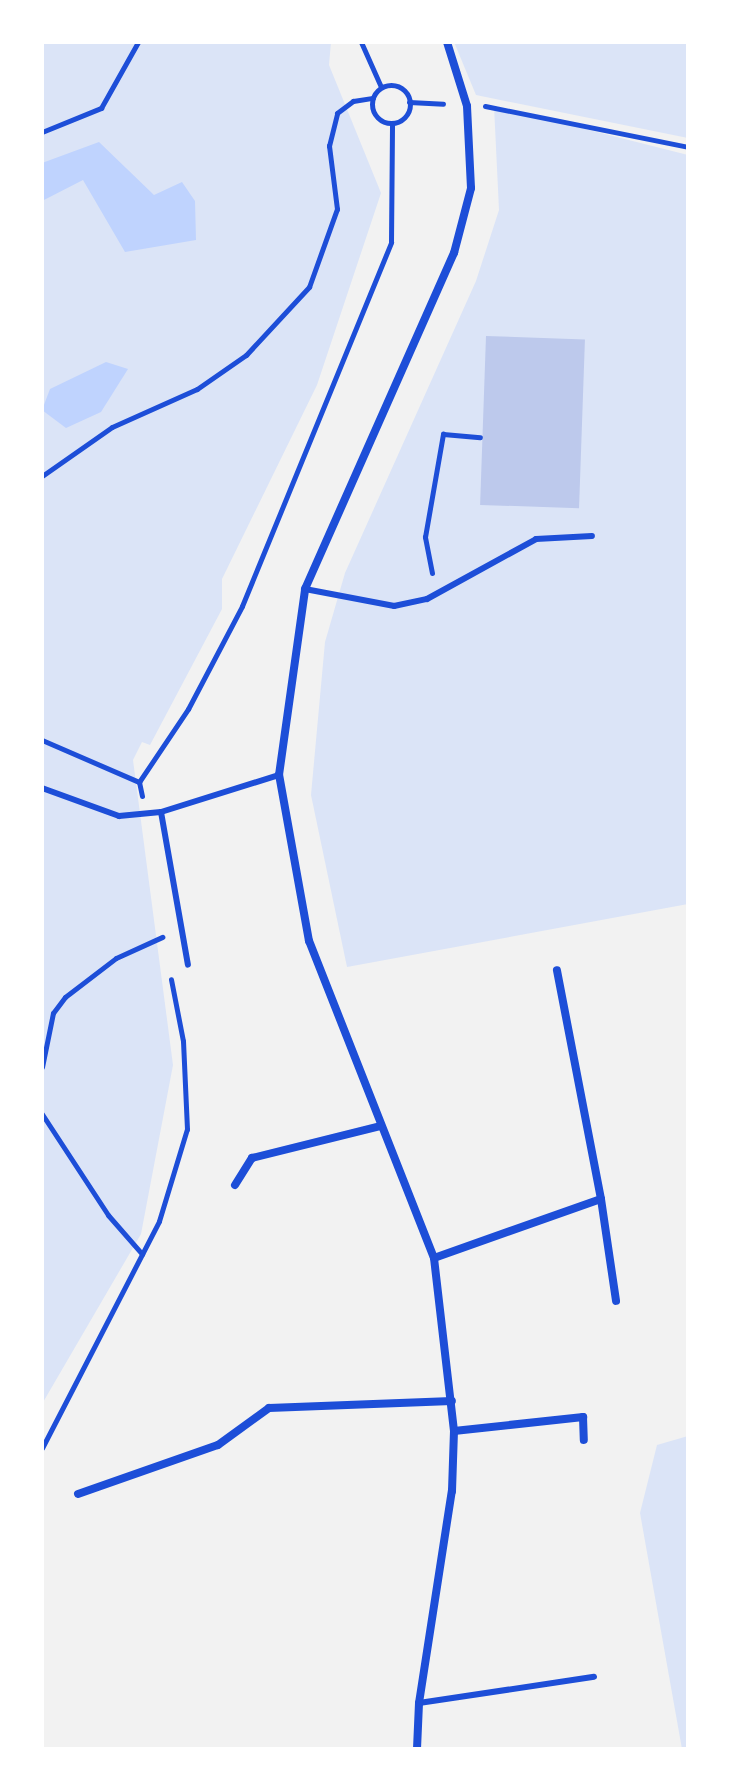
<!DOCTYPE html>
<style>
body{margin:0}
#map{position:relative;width:730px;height:1791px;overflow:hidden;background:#f2f2f2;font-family:"Nunito Sans",sans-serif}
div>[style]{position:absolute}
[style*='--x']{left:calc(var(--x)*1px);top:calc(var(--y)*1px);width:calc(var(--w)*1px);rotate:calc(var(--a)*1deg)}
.green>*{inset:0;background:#dbe4f7}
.water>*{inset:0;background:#bfd3fe}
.building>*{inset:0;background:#bdc9ec;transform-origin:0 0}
.path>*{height:5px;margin:-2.5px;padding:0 2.5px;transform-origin:2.5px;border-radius:2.5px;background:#1d4ed8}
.path>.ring{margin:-2.5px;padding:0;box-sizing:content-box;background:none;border:5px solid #1d4ed8;border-radius:50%}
.service>*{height:6px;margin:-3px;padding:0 3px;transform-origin:3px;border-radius:3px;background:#1d4ed8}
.minor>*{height:8px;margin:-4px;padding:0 4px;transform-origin:4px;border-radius:4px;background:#1d4ed8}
span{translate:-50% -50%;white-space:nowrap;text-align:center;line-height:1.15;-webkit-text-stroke:7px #fff;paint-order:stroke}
.frame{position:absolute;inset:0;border:44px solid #fff;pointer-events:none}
</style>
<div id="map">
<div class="green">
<i style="clip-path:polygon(42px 42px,331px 42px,329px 65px,381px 193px,317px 385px,222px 579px,222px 609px,150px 745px,142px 742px,133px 760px,173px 1065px,141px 1234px,42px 1404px)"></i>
<i style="clip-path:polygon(454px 42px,688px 42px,688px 138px,476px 95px)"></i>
<i style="clip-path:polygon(494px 106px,688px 155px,688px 904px,347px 967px,311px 795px,325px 642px,345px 573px,476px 281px,499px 210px)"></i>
<i style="clip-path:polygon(688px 1436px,688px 1749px,682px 1749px,640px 1513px,657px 1445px)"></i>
</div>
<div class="water">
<i style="clip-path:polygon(99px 142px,154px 195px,182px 182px,195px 201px,196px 240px,125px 252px,83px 180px,42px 201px,42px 163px)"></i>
<i style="clip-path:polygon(106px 362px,128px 369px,101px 412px,66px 428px,42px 410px,50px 389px)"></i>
</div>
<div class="building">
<i style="left:486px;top:336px;width:99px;height:169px;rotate:2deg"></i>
</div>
<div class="path">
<i style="--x:361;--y:42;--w:49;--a:66"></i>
<i class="ring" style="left:372px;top:85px;width:33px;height:33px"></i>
<i style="--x:409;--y:102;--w:34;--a:3"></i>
<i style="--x:485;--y:106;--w:207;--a:11.4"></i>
<i style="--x:42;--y:132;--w:64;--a:-22.1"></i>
<i style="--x:101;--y:108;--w:76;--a:-60.7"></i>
<i style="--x:42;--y:476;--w:85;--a:-35"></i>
<i style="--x:112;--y:427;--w:93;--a:-24.1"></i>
<i style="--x:197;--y:389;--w:60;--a:-34.8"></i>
<i style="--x:246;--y:355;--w:93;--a:-47.2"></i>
<i style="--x:309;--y:287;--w:83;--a:-70.3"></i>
<i style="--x:337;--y:209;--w:64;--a:-97.2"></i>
<i style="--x:329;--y:146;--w:34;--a:-76"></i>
<i style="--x:337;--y:113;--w:20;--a:-37"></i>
<i style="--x:353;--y:101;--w:20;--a:-9"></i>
<i style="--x:432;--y:573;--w:37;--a:-101"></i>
<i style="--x:425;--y:537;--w:105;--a:-80.1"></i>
<i style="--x:443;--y:434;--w:37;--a:5"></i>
<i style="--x:42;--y:740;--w:106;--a:23.4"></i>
<i style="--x:142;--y:796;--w:14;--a:-102"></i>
<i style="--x:139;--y:782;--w:88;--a:-56.1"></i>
<i style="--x:188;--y:709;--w:116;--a:-62.3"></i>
<i style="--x:242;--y:606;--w:393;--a:-67.7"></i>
<i style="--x:391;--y:242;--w:119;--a:-89.5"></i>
<i style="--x:42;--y:1067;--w:55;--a:-78.5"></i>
<i style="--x:53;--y:1013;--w:20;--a:-53"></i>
<i style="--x:65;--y:997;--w:64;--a:-37.4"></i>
<i style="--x:116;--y:958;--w:51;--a:-24.5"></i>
<i style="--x:42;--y:1114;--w:121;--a:56.8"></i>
<i style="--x:108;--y:1215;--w:52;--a:48.9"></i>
<i style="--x:42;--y:1448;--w:255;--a:-62.7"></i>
<i style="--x:159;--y:1221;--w:96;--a:-73.1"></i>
<i style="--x:187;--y:1129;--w:88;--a:-92.6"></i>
<i style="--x:183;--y:1041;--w:63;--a:-101"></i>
</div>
<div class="service">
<i style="--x:305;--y:589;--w:91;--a:10.8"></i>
<i style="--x:394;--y:606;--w:34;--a:-12"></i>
<i style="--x:427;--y:599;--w:124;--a:-28.8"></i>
<i style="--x:536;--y:539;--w:56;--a:-3.1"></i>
<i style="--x:42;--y:788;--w:82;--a:20"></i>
<i style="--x:119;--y:816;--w:42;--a:-5.4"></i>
<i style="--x:161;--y:812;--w:124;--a:-17.4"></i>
<i style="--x:161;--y:812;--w:155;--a:80"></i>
<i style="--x:419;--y:1703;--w:177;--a:-8.5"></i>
</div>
<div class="minor">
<i style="--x:235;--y:1185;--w:32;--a:-58"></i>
<i style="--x:252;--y:1158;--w:132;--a:-14"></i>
<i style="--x:601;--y:1199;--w:103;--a:81.6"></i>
<i style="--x:434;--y:1258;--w:177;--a:-19.5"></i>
<i style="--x:601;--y:1199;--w:233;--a:-100.9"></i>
<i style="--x:454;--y:1431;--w:130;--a:-6.2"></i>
<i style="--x:583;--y:1417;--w:23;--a:88"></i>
<i style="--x:78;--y:1494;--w:148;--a:-19.3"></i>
<i style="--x:218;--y:1445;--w:63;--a:-36"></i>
<i style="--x:269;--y:1408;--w:183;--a:-2.2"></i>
<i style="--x:417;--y:1749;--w:46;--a:-87.5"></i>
<i style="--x:419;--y:1703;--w:215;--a:-81.2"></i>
<i style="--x:452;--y:1491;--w:60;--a:-88.1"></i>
<i style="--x:454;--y:1431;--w:174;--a:-96.6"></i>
<i style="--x:434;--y:1258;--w:341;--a:-111.5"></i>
<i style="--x:309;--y:941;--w:169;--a:-100.2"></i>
<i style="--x:279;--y:775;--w:188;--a:-82"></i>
<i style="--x:305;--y:589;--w:368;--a:-66.1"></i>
<i style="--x:454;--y:253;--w:67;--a:-75.3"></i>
<i style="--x:471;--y:188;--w:82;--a:-92.8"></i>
<i style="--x:467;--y:106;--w:67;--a:-107.4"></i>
</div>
<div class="frame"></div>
</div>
